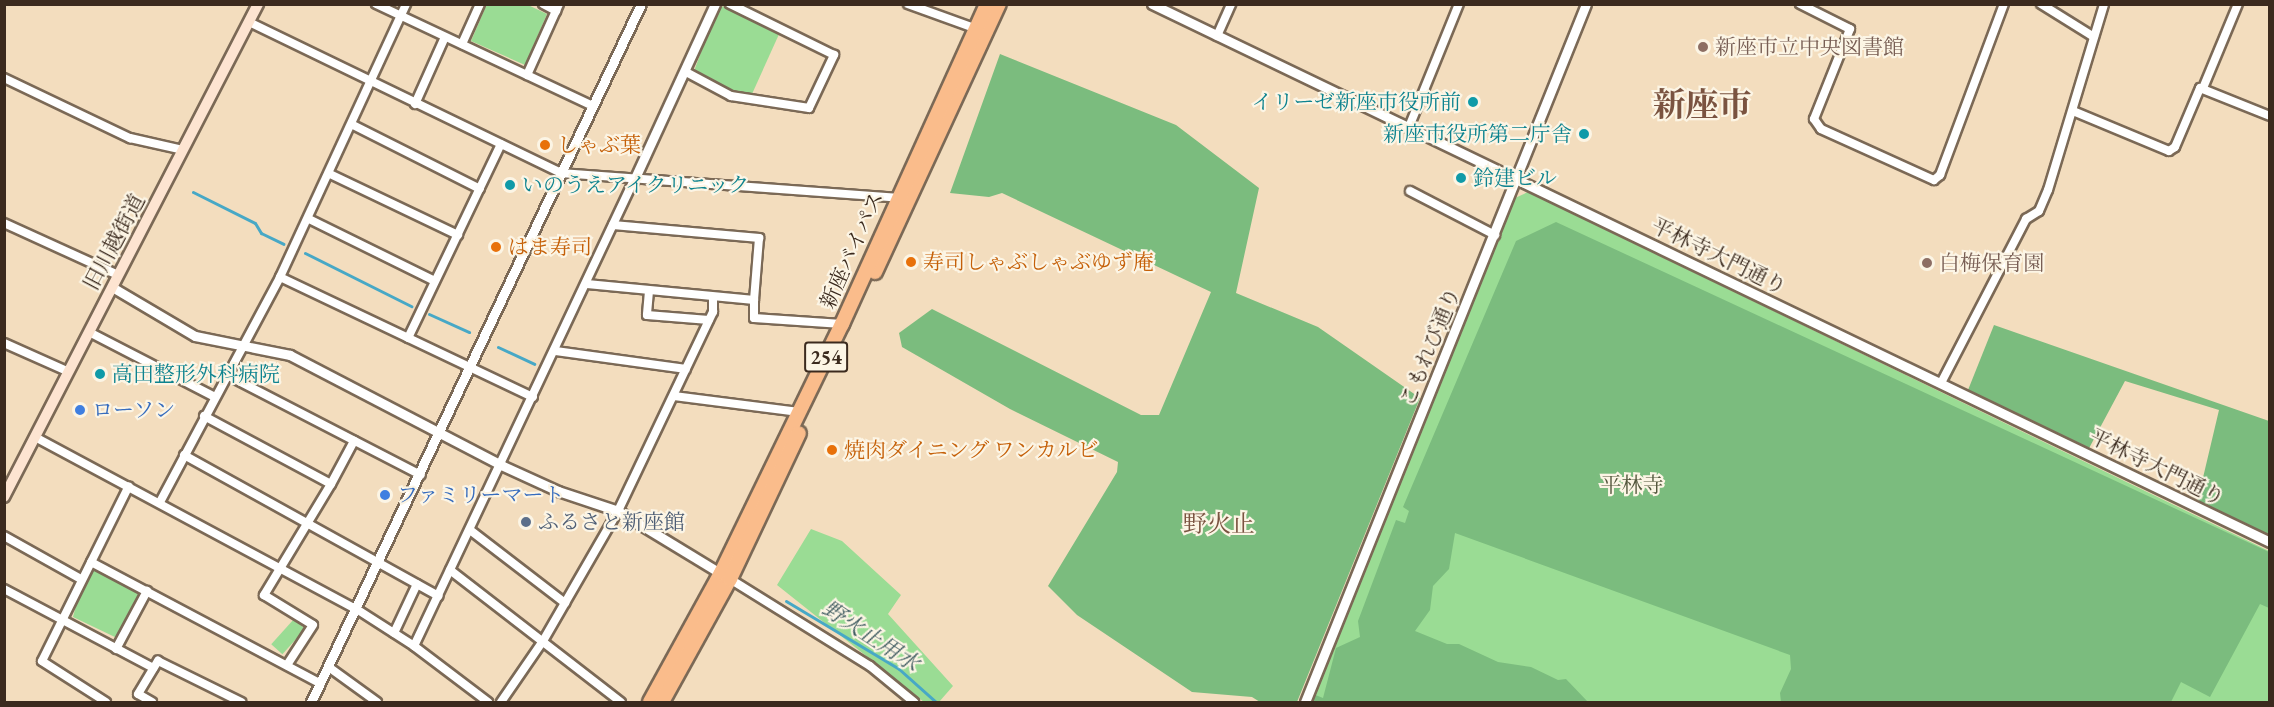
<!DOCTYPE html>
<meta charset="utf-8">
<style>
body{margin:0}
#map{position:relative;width:2274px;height:707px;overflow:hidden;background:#f3ddbe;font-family:"EB Garamond","Noto Serif JP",serif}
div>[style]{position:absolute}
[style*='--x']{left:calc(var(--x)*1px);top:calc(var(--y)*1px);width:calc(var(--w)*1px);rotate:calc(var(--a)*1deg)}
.green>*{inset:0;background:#9adc94;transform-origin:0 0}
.forest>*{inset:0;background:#7bbc7e}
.stream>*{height:3px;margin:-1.5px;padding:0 1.5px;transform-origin:1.5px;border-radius:1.5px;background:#47a8c6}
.roads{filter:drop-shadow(2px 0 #7b6956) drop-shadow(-2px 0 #7b6956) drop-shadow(0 2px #7b6956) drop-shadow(0 -2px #7b6956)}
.minor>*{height:8px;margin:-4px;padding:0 4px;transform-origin:4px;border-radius:4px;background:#fff}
.tertiary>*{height:9px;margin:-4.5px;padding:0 4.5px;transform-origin:4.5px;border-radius:4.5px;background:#fff}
.secondary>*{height:10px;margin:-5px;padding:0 5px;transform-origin:5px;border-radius:5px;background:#fde4d1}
.trunk>*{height:14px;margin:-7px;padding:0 7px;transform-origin:7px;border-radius:7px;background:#fabc8b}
.dots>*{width:16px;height:16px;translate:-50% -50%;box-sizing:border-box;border:3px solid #fcf5e5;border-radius:50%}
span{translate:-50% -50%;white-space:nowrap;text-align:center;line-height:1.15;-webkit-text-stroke:4.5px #fcf5e5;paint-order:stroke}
.shield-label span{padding:2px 4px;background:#fcf5e5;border:2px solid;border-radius:4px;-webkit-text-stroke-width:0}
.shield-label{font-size:20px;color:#3b2a1e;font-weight:700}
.education-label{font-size:21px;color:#785e54}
.left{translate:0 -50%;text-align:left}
.culture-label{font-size:21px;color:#0d838f}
.right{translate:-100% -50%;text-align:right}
.food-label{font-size:21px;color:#c56008}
.street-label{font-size:21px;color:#3b2a1e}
.shop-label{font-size:21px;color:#366cbe}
.park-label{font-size:21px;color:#53563c}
.service-label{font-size:21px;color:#4e5e75}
.water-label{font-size:22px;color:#405c61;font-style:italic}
.quarter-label{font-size:24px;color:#7a5340}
.town-label{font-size:33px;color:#7a5340;font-weight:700}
.frame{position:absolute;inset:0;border:6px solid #3b2a1e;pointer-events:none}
</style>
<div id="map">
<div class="green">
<i style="clip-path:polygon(487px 4px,528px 5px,547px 14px,525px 65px,471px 41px)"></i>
<i style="clip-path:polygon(726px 6px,780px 32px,752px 94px,732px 91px,694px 71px,710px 28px,721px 7px)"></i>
<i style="clip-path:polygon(1528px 192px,2269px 551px,2269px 702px,1310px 702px,1515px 198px)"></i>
<i style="clip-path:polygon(811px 529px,842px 541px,901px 595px,888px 614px,953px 686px,939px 702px,924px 702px,777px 585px)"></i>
<i style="clip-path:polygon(97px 568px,141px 591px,142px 595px,117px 638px,73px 617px,78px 598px,92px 569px)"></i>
<i style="left:294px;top:619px;width:15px;height:34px;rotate:42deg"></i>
</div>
<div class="forest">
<i style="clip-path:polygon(1000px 54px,1176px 125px,1259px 188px,1236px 293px,1318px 327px,1420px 398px,1297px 702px,1260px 702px,1252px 697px,1192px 692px,1077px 615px,1048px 586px,1117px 472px,1118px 462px,1010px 409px,902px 347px,899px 333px,932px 309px,1141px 415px,1159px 415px,1211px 292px,1002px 193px,989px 197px,950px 193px)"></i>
<i style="clip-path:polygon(1556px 222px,2269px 552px,2269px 608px,2260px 604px,2210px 697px,2181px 682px,2171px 702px,1781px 702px,1780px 693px,1791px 669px,1790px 655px,1455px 533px,1449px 569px,1433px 586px,1430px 610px,1415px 631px,1447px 644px,1459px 644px,1498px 662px,1531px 667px,1558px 680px,1566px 679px,1588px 702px,1310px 702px,1313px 694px,1323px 698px,1336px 648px,1360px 637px,1358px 621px,1396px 520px,1405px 523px,1409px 511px,1403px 507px,1516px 241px)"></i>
<i style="clip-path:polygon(1994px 325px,2269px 421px,2269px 537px,2197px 503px,2219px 410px,2125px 381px,2087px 452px,1966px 395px)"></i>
</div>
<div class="stream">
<i style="--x:193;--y:192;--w:69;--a:26.6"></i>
<i style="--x:255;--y:223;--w:12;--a:59"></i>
<i style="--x:261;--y:233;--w:25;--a:26"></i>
<i style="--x:305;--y:253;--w:119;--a:26.6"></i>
<i style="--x:429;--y:314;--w:44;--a:24.2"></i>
<i style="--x:498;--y:347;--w:40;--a:25"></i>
<i style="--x:786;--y:601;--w:132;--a:31"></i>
<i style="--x:899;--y:669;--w:50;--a:41.7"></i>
</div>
<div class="roads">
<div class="minor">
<i style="--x:376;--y:4;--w:240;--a:25.2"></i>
<i style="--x:543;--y:4;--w:15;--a:28"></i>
<i style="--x:908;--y:4;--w:73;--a:19.9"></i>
<i style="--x:1800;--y:4;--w:56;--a:26.6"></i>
<i style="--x:1850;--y:29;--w:97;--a:111.8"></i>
<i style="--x:1814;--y:119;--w:12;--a:55"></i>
<i style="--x:1821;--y:129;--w:124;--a:24.3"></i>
<i style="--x:1934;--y:180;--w:8;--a:-40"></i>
<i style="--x:1940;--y:175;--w:183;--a:-69.5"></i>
<i style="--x:2041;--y:4;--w:62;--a:31.9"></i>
<i style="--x:249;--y:22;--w:347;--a:25.8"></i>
<i style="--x:561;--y:173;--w:339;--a:4.2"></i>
<i style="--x:1217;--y:36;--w:35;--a:-66"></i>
<i style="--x:462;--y:44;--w:44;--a:-65.8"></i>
<i style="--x:686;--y:72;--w:51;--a:28.1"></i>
<i style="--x:731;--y:96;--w:79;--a:8.7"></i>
<i style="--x:809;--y:108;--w:59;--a:-64.7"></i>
<i style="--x:834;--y:55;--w:116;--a:-153.9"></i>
<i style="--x:527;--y:75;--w:78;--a:-65.7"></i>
<i style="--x:4;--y:78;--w:140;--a:25.5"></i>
<i style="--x:130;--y:138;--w:54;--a:12.8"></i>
<i style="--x:2203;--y:88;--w:91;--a:-67.4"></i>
<i style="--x:415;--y:104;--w:73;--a:-65.9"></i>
<i style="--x:2073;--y:111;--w:104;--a:22.6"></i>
<i style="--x:2169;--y:151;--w:7;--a:-34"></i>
<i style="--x:2175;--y:147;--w:64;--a:-67"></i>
<i style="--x:2200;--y:88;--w:75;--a:21.8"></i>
<i style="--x:353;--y:125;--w:142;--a:26.7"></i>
<i style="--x:1409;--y:127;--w:133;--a:-67.9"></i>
<i style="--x:330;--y:174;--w:142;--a:25.5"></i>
<i style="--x:1410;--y:191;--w:96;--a:27.4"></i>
<i style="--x:309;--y:219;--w:140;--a:26.2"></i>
<i style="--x:4;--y:223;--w:125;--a:24.5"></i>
<i style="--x:613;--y:225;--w:147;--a:5.1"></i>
<i style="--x:759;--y:238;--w:62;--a:94.6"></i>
<i style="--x:280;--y:277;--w:280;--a:25.4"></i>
<i style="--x:587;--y:284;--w:168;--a:5.5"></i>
<i style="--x:754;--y:300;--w:18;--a:90"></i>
<i style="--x:754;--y:318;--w:88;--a:3.9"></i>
<i style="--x:649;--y:291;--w:24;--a:95"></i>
<i style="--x:647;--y:315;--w:62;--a:4.6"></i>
<i style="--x:89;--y:332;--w:142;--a:27.3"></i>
<i style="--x:408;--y:338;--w:215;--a:-64.4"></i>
<i style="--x:4;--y:343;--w:71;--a:24"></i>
<i style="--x:556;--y:351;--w:131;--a:7.9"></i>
<i style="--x:227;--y:375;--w:218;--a:27.3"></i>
<i style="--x:1941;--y:383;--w:185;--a:-62.6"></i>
<i style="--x:2026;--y:219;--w:15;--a:-32"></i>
<i style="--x:2039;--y:211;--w:23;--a:-67"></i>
<i style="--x:2048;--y:190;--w:194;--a:-73.2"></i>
<i style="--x:674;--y:396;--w:126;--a:7.3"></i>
<i style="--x:204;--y:416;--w:144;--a:28.2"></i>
<i style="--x:331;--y:484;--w:130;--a:121.1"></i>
<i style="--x:264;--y:595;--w:57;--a:31.5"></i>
<i style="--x:313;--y:625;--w:48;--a:123"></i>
<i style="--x:35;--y:437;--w:366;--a:28.2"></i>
<i style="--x:358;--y:610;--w:67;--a:32.7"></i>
<i style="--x:414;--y:646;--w:93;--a:37.1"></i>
<i style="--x:184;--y:455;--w:291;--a:29"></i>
<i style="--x:331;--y:484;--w:49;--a:-61.9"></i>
<i style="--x:160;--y:502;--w:255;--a:-61.9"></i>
<i style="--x:280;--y:277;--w:301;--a:-65.2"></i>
<i style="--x:470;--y:530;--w:120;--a:37.5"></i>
<i style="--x:4;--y:536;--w:88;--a:29.2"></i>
<i style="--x:91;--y:562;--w:260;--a:27.9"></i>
<i style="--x:450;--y:570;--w:216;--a:37.7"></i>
<i style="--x:730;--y:579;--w:165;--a:31.9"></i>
<i style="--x:870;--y:666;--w:57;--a:39.3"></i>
<i style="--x:4;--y:589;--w:169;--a:27.9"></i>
<i style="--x:394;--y:633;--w:54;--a:-64.9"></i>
<i style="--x:414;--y:646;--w:515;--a:-64.73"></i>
<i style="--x:116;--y:649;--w:66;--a:-61.9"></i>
<i style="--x:330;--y:668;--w:58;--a:35.9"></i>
<i style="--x:106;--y:702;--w:76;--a:-147.4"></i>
<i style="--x:42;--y:661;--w:195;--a:-63.6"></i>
<i style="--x:152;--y:702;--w:16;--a:-150"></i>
<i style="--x:138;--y:694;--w:39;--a:-59"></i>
<i style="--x:158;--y:661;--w:93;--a:26.3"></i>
<i style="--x:501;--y:702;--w:74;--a:-55.5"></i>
<i style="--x:543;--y:641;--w:150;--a:-60"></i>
<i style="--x:618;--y:511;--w:221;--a:-64.5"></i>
<i style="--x:713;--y:312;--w:15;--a:-90"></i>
</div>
<div class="tertiary">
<i style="--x:1152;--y:4;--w:1241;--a:25.7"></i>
<i style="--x:634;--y:180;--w:194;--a:-65.3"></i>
<i style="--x:112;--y:287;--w:96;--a:30.6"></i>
<i style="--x:195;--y:336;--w:97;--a:11.3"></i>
<i style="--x:290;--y:355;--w:238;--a:27.5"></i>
<i style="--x:501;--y:465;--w:63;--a:24.5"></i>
<i style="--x:558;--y:491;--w:63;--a:18.4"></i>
<i style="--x:618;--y:511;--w:125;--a:31.3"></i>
<i style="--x:311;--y:702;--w:772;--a:-64.7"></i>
<i style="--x:1305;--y:702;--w:752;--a:-68.07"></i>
</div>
<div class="secondary">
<i style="--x:4;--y:497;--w:555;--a:-62.74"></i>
</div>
<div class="trunk">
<i style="--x:875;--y:272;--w:295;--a:-65.2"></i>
<i style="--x:650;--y:702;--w:147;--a:-61.2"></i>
<i style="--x:721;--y:573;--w:277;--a:-64.1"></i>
<i style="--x:842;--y:324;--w:351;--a:-65.6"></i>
<i style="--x:662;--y:702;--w:141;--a:-61.1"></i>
<i style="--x:730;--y:579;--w:161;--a:-64.7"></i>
</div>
</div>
<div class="dots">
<i style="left:1703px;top:47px;background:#8d6e63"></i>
<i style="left:1473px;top:102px;background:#0f9aa8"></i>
<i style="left:1584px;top:134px;background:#0f9aa8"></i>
<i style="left:545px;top:145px;background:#e8710a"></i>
<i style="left:1461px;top:178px;background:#0f9aa8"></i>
<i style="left:510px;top:185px;background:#0f9aa8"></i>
<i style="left:496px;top:247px;background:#e8710a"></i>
<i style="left:911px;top:262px;background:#e8710a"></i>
<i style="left:1927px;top:263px;background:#8d6e63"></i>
<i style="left:100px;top:374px;background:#0f9aa8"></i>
<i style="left:80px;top:410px;background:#3f7fe0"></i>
<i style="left:832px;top:450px;background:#e8710a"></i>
<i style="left:385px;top:495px;background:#3f7fe0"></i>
<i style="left:526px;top:522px;background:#5c6f8a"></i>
</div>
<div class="shield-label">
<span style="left:826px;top:357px">254</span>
</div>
<div class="education-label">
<span class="left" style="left:1715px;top:47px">新座市立中央図書館</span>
<span class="left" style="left:1939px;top:263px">白梅保育園</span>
</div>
<div class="culture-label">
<span class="right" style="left:1461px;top:102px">イリーゼ新座市役所前</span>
<span class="right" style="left:1572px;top:134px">新座市役所第二庁舎</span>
<span class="left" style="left:1473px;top:178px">鈴建ビル</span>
<span class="left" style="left:522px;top:185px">いのうえアイクリニック</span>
<span class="left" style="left:112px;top:374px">高田整形外科病院</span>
</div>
<div class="food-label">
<span class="left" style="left:557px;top:145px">しゃぶ葉</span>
<span class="left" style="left:508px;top:247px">はま寿司</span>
<span class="left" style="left:923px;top:262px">寿司しゃぶしゃぶゆず庵</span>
<span class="left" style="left:844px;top:450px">焼肉ダイニング ワンカルビ</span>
</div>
<div class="street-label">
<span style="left:114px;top:242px;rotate:-62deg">旧川越街道</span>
<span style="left:852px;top:250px;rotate:-66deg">新座バイパス</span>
<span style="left:1719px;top:256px;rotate:26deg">平林寺大門通り</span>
<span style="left:1430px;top:347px;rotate:-68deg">こもれび通り</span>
<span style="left:2157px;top:467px;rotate:26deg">平林寺大門通り</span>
</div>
<div class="shop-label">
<span class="left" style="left:92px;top:410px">ローソン</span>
<span class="left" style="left:397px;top:495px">ファミリーマート</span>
</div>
<div class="park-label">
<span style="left:1632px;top:485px">平林寺</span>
</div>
<div class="service-label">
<span class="left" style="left:538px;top:522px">ふるさと新座館</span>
</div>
<div class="water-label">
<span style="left:871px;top:636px;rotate:33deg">野火止用水</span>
</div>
<div class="quarter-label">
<span style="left:1219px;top:524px">野火止</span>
</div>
<div class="town-label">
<span style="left:1702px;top:105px">新座市</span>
</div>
<div class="frame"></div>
</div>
